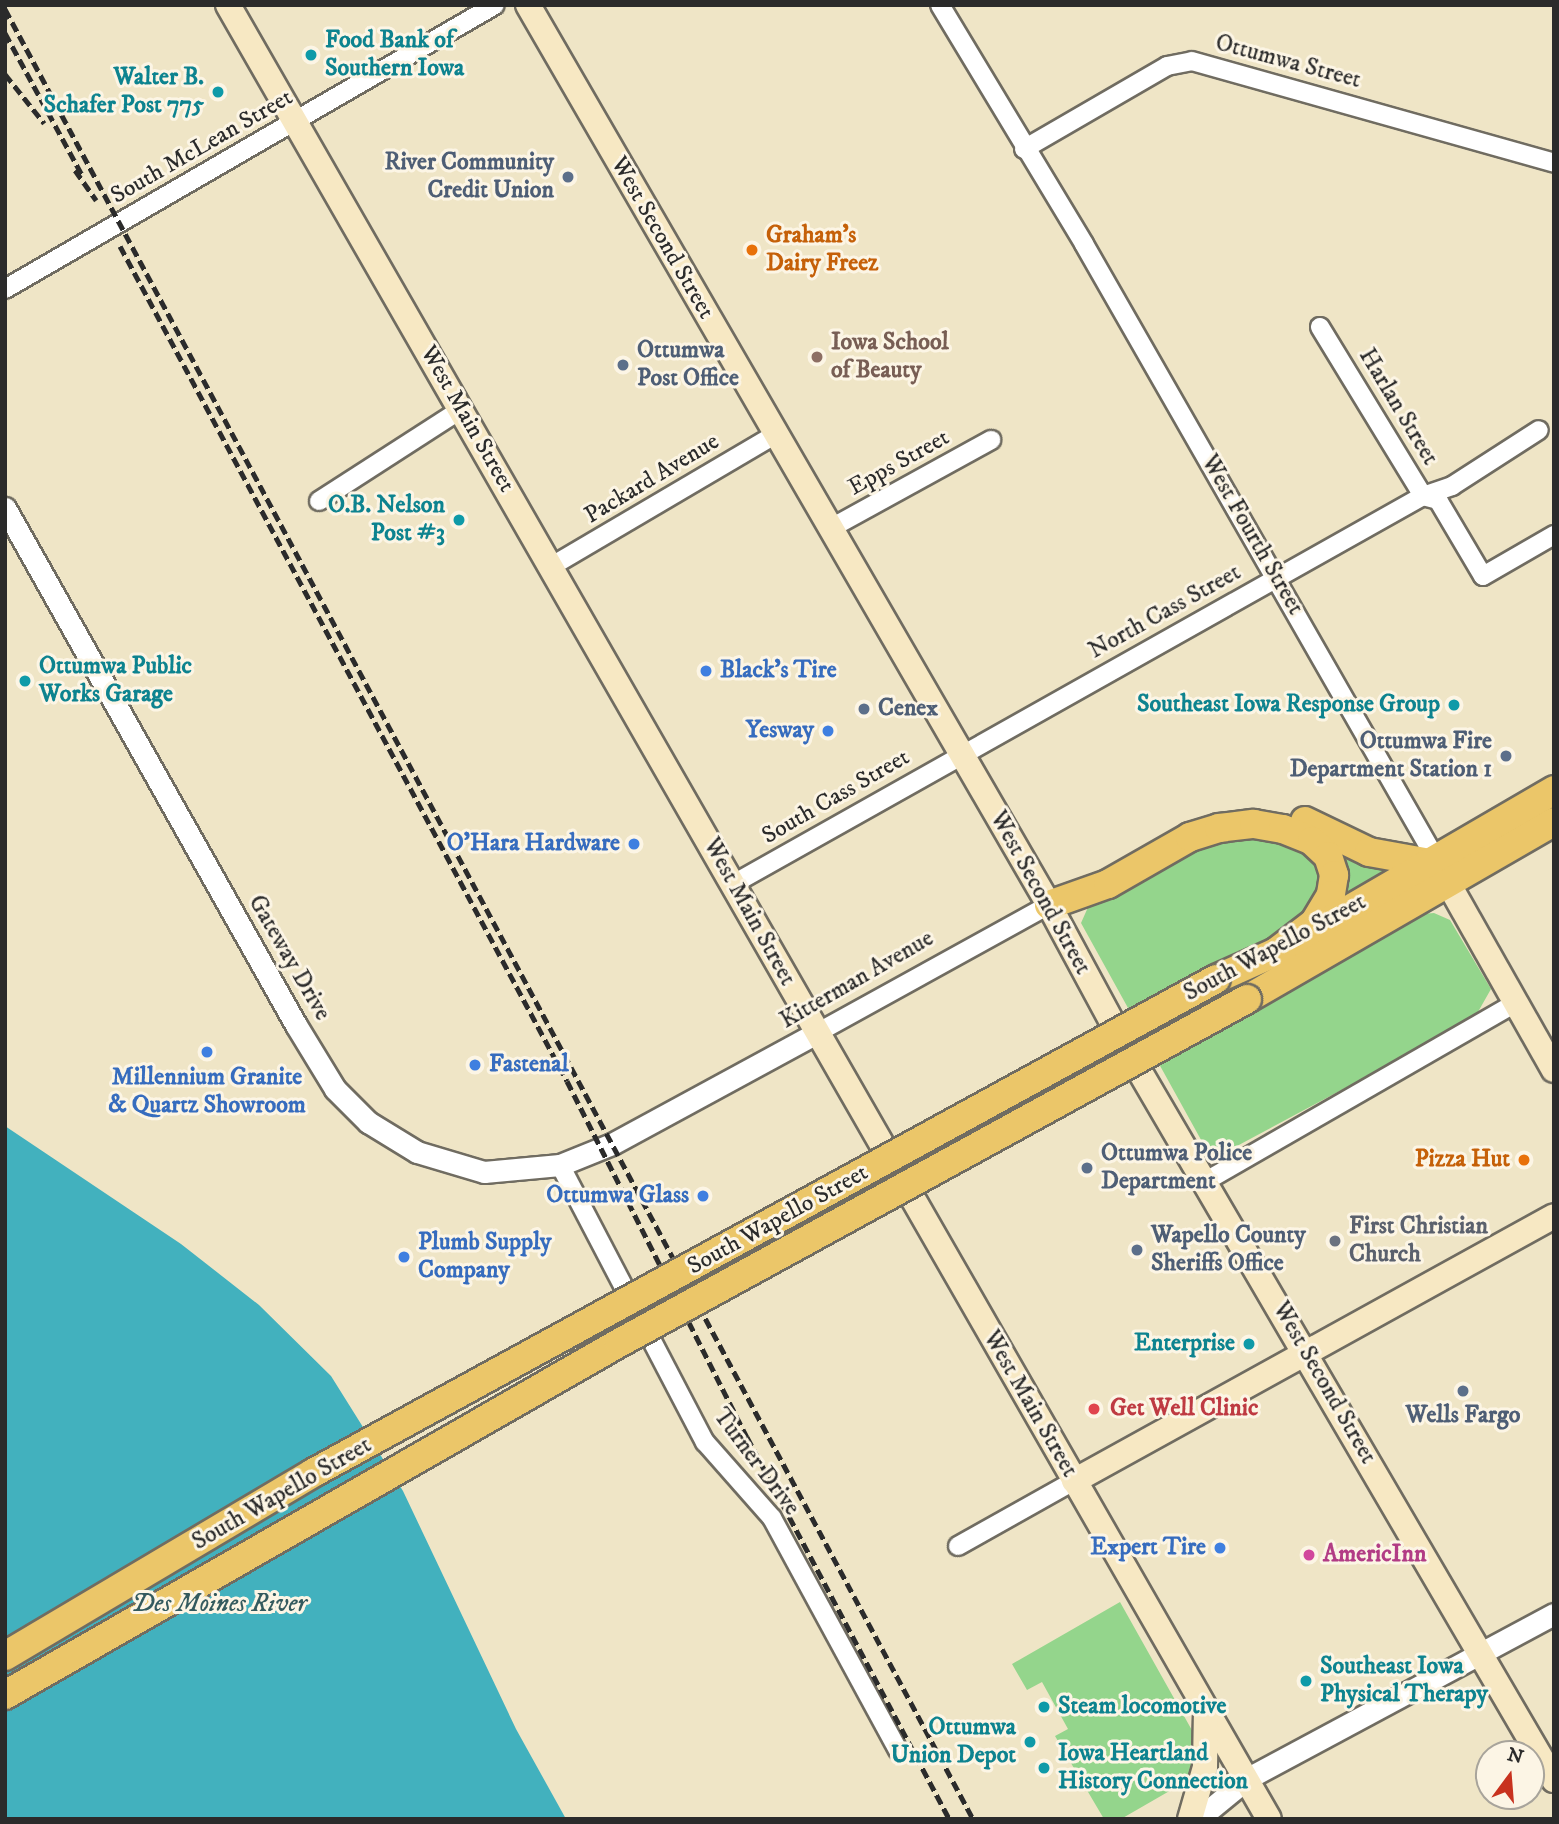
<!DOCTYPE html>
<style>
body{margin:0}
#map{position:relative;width:1559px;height:1824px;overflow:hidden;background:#efe5c6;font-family:"IM FELL DW Pica",serif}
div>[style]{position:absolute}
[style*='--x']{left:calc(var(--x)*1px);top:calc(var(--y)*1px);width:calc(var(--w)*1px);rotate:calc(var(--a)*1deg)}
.green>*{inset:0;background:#94d58c}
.water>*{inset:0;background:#42b1be}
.roads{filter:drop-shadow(2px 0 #706c61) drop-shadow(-2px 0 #706c61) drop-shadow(0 2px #706c61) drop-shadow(0 -2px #706c61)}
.minor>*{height:18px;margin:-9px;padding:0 9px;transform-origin:9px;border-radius:9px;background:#fff}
.tertiary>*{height:21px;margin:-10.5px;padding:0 10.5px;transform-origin:10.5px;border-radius:10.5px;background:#fff}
.secondary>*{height:24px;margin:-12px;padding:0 12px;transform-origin:12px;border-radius:12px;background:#f7e8c3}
.trunk>*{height:28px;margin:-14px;padding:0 14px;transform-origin:14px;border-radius:14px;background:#ebc669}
.rail>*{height:5px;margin-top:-2.5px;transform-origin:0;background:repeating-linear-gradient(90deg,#2b2b2b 0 10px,transparent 0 15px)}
.bridges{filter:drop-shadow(2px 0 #706c61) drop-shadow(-2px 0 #706c61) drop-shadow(0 2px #706c61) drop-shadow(0 -2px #706c61)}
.trunk-bridge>*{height:28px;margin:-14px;padding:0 14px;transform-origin:14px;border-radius:14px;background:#ebc669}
.dots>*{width:19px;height:19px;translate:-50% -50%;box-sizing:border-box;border:4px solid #fcf5e5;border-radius:50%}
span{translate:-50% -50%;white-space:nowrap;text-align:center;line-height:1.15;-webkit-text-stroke:6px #fcf5e5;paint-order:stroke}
.culture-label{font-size:24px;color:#0d838f;font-weight:700}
.left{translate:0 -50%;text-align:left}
.right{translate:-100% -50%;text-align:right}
.street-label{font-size:24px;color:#2b2b2b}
.service-label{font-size:24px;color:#4e5e75;font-weight:700}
.food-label{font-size:24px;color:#c56008;font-weight:700}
.education-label{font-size:24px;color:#785e54;font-weight:700}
.shop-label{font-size:24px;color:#366cbe;font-weight:700}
.worship-label{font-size:24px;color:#5b616d;font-weight:700}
.health-label{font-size:24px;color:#be3a42;font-weight:700}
.hotel-label{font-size:24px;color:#b23c85;font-weight:700}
.water-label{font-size:26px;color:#335a5e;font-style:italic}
.frame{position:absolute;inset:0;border:7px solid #2b2b2b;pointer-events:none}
.north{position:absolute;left:1475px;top:1740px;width:70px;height:70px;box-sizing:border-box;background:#fcf5e5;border:2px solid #a8a49b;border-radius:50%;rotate:16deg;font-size:19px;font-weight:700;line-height:28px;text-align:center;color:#2b2b2b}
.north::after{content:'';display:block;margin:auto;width:24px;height:32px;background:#c8321e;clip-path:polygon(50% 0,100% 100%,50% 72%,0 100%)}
</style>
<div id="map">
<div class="green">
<i style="clip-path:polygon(1231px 836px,1275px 840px,1302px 848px,1315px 858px,1324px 884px,1303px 919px,1172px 997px,1197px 1038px,1278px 998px,1422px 914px,1434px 913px,1450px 920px,1491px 989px,1474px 1019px,1222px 1154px,1205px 1147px,1081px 923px,1089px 905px,1186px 849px)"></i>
<i style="clip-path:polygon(1334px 844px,1398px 865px,1343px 900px)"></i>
<i style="clip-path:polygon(1120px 1602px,1198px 1741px,1192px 1778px,1121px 1819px,1104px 1819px,1055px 1736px,1068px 1729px,1042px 1682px,1027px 1690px,1012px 1664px)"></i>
</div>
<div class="water">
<i style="clip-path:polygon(5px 1126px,181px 1244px,259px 1305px,331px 1376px,403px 1491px,516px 1729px,566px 1819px,5px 1819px)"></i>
</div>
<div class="roads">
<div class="minor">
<i style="--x:940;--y:5;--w:279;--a:58.9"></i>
<i style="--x:1084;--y:244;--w:709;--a:60.22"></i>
<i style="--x:1024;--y:149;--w:165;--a:-30.1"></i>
<i style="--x:1167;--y:66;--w:25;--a:-11"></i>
<i style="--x:1192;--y:61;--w:376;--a:15.7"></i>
<i style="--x:5;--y:289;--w:566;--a:-30.1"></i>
<i style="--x:1320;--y:327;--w:198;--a:58.6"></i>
<i style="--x:1423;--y:496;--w:16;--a:15"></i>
<i style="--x:1438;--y:500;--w:88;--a:59.4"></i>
<i style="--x:1483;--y:576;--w:82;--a:-30"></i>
<i style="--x:319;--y:501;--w:170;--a:-32.8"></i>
<i style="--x:831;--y:528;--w:183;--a:-28.8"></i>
<i style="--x:552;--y:566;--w:260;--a:-30.5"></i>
<i style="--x:735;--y:883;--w:789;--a:-29.36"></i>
<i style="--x:1423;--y:496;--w:31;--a:-19"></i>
<i style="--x:1452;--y:486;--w:103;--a:-32.8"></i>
<i style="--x:815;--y:1034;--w:267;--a:-28.9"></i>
<i style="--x:967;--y:1136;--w:182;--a:-29"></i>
<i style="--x:560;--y:1165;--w:313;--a:62.4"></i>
<i style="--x:705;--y:1442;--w:101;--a:48.6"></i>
<i style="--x:772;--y:1518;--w:264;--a:61.5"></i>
<i style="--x:1206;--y:1181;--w:357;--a:-29.9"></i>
<i style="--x:958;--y:1546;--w:133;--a:-29.3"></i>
</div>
<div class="tertiary">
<i style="--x:5;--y:508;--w:593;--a:60.63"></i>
<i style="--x:296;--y:1025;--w:75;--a:58.6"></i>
<i style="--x:335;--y:1089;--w:47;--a:45"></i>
<i style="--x:368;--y:1122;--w:57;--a:31.5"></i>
<i style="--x:417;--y:1152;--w:70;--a:16.6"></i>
<i style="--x:484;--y:1172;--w:76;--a:-5.3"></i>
<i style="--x:560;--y:1165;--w:56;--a:-22"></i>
<i style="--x:612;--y:1144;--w:231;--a:-28.5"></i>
<i style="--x:1198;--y:1819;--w:65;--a:-39.4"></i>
<i style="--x:1248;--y:1778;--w:347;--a:-28.2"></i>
</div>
<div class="secondary">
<i style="--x:228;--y:5;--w:2091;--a:60.15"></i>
<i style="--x:528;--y:5;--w:1040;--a:59.93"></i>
<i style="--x:1049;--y:905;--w:162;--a:61.7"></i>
<i style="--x:1126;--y:1048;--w:848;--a:59.69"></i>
<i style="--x:1439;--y:867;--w:233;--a:60.5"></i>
<i style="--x:1074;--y:1481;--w:548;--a:-28.9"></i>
<i style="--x:1190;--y:1819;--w:54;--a:-73.9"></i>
<i style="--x:1205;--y:1767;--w:56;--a:-89"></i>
</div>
<div class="trunk">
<i style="--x:1305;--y:821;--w:71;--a:25.8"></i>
<i style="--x:1369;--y:852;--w:62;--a:10.2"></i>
<i style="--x:1049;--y:905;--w:63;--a:-19.6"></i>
<i style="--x:1108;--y:884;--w:95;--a:-29.8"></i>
<i style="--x:1190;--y:837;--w:30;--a:-17"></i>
<i style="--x:1219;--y:828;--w:35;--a:-7"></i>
<i style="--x:1254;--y:824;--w:29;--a:10"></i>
<i style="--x:1283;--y:829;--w:31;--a:22"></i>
<i style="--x:1312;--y:841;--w:22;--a:43"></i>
<i style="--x:1328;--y:856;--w:20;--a:72"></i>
<i style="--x:1334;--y:875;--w:20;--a:99"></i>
<i style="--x:1331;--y:895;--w:33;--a:121"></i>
<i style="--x:1314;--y:923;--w:48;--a:142.7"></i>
<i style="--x:1216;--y:979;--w:66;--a:-24.2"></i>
<i style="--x:1276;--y:952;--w:322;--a:-30.2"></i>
<i style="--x:1247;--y:999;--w:354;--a:-30"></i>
</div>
</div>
<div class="rail">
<i style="--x:5;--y:9;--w:2053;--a:61.86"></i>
<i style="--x:5;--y:33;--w:162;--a:61.5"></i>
<i style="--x:5;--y:74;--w:63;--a:51.5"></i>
<i style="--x:75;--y:170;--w:37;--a:55"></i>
<i style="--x:120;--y:246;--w:947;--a:61.84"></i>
<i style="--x:567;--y:1081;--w:399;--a:63.2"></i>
<i style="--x:747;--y:1437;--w:432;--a:62.1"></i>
</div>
<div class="bridges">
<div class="trunk-bridge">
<i style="--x:5;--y:1656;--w:358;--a:-30.7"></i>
<i style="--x:313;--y:1473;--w:1029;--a:-28.68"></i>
<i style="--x:5;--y:1695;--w:708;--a:-29.83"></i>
<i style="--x:619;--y:1343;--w:716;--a:-28.71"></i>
</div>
</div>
<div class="dots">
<i style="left:311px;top:55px;background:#0f9aa8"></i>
<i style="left:218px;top:92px;background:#0f9aa8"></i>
<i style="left:568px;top:177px;background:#5c6f8a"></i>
<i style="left:752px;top:250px;background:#e8710a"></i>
<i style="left:817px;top:357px;background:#8d6e63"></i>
<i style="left:623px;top:365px;background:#5c6f8a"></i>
<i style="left:459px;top:520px;background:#0f9aa8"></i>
<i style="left:706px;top:671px;background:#3f7fe0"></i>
<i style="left:25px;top:681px;background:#0f9aa8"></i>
<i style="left:1454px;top:705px;background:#0f9aa8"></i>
<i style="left:864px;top:709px;background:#5c6f8a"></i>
<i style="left:828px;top:731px;background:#3f7fe0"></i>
<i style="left:1506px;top:756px;background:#5c6f8a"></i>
<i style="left:634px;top:844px;background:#3f7fe0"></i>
<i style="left:207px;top:1052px;background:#3f7fe0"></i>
<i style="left:475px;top:1065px;background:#3f7fe0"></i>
<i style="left:1524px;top:1160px;background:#e8710a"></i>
<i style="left:1087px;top:1168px;background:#5c6f8a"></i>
<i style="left:703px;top:1196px;background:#3f7fe0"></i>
<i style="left:1335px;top:1241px;background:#6b7280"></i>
<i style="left:1137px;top:1250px;background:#5c6f8a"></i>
<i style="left:404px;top:1257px;background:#3f7fe0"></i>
<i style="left:1249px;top:1344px;background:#0f9aa8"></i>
<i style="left:1463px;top:1391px;background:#5c6f8a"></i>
<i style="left:1094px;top:1409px;background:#e0444e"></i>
<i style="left:1220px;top:1548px;background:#3f7fe0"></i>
<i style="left:1309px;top:1555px;background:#d1479c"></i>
<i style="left:1306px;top:1681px;background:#0f9aa8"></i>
<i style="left:1044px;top:1707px;background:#0f9aa8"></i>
<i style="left:1030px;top:1742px;background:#0f9aa8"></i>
<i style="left:1044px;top:1768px;background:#0f9aa8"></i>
</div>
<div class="culture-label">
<span class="left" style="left:325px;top:55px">Food Bank of<br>Southern Iowa</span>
<span class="right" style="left:204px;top:92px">Walter B.<br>Schafer Post 775</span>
<span class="right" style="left:445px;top:520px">O.B. Nelson<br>Post #3</span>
<span class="left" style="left:39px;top:681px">Ottumwa Public<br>Works Garage</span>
<span class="right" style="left:1440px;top:705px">Southeast Iowa Response Group</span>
<span class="right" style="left:1235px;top:1344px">Enterprise</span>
<span class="left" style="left:1320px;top:1681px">Southeast Iowa<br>Physical Therapy</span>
<span class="left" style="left:1058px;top:1707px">Steam locomotive</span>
<span class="right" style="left:1016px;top:1742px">Ottumwa<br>Union Depot</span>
<span class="left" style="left:1058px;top:1768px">Iowa Heartland<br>History Connection</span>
</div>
<div class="street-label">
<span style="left:1288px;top:62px;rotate:15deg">Ottumwa Street</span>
<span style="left:202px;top:147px;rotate:-30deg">South McLean Street</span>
<span style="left:662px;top:238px;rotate:60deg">West Second Street</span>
<span style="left:1398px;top:407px;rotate:59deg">Harlan Street</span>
<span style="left:467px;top:419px;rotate:60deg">West Main Street</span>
<span style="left:899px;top:463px;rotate:-29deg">Epps Street</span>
<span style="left:652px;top:479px;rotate:-31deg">Packard Avenue</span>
<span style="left:1252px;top:535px;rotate:60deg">West Fourth Street</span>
<span style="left:1165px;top:612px;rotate:-29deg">North Cass Street</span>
<span style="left:836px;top:797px;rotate:-30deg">South Cass Street</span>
<span style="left:1040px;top:893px;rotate:61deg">West Second Street</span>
<span style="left:749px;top:912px;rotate:61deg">West Main Street</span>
<span style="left:1275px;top:948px;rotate:-28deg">South Wapello Street</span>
<span style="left:289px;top:958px;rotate:60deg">Gateway Drive</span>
<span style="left:857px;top:980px;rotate:-30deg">Kitterman Avenue</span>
<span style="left:778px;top:1220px;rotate:-29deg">South Wapello Street</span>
<span style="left:1324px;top:1383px;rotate:60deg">West Second Street</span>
<span style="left:1030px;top:1404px;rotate:60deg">West Main Street</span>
<span style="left:756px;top:1462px;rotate:53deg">Turner Drive</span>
<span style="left:282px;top:1494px;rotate:-30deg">South Wapello Street</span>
</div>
<div class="service-label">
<span class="right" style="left:554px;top:177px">River Community<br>Credit Union</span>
<span class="left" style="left:637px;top:365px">Ottumwa<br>Post Office</span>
<span class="left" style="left:878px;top:709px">Cenex</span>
<span class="right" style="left:1492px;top:756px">Ottumwa Fire<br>Department Station 1</span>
<span class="left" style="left:1101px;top:1168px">Ottumwa Police<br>Department</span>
<span class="left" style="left:1151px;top:1250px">Wapello County<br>Sheriffs Office</span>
<span style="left:1463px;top:1416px">Wells Fargo</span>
</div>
<div class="food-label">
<span class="left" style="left:766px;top:250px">Graham's<br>Dairy Freez</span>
<span class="right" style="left:1510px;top:1160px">Pizza Hut</span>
</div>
<div class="education-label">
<span class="left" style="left:831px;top:357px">Iowa School<br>of Beauty</span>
</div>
<div class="shop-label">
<span class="left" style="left:720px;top:671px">Black's Tire</span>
<span class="right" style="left:814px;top:731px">Yesway</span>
<span class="right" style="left:620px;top:844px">O'Hara Hardware</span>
<span class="left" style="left:489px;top:1065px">Fastenal</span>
<span style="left:207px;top:1092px">Millennium Granite<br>&amp; Quartz Showroom</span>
<span class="right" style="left:689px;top:1196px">Ottumwa Glass</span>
<span class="left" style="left:418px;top:1257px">Plumb Supply<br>Company</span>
<span class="right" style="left:1206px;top:1548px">Expert Tire</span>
</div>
<div class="worship-label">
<span class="left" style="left:1349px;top:1241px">First Christian<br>Church</span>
</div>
<div class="health-label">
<span class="left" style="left:1110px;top:1409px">Get Well Clinic</span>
</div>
<div class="hotel-label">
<span class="left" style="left:1323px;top:1555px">AmericInn</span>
</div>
<div class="water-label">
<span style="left:219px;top:1604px">Des Moines River</span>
</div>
<div class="frame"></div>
<div class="north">N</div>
</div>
